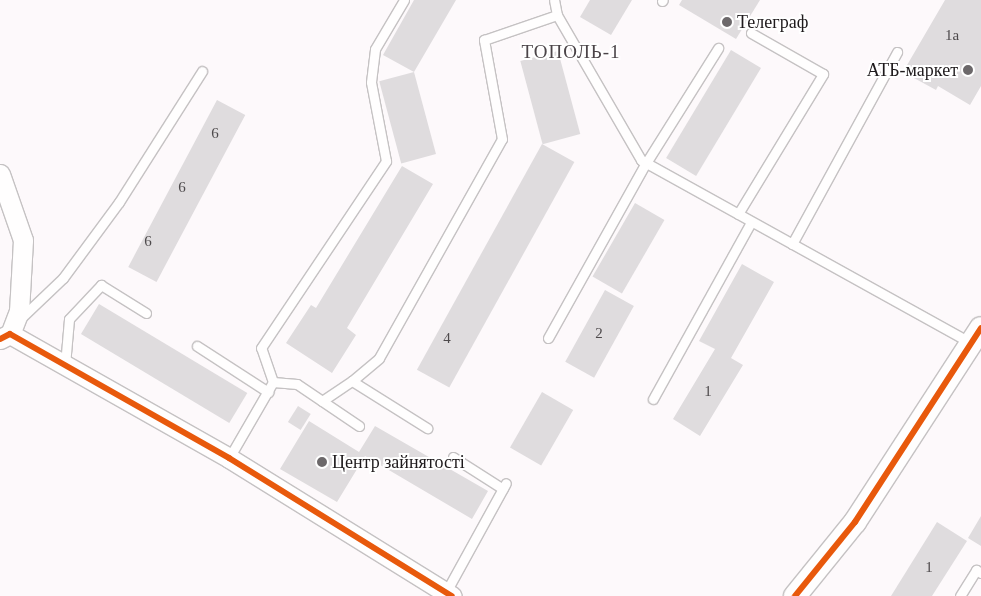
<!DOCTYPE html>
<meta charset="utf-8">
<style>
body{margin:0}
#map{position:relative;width:981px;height:596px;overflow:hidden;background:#fdf9fb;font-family:Georgia,serif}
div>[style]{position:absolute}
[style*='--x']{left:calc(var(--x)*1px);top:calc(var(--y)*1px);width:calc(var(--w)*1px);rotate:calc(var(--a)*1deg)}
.building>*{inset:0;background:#dfdcde;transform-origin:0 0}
.roads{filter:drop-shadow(1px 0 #c5c2c3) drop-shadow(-1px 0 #c5c2c3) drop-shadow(0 1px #c5c2c3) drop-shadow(0 -1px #c5c2c3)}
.service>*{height:9px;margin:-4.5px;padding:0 4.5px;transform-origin:4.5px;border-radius:4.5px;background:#fffefe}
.minor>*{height:19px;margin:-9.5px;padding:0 9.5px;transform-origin:9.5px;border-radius:9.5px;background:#fffefe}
.tertiary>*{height:22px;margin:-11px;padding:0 11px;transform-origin:11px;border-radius:11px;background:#fffefe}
.cycleway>*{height:6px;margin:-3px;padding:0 3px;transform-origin:3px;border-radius:3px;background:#e8590c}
.dots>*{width:14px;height:14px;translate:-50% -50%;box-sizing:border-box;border:2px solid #fff;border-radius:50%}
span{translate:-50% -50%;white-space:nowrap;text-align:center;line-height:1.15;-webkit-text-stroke:4px #fff;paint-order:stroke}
.number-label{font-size:15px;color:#4e4a4c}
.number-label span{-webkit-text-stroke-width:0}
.poi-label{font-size:18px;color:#1e1a1c}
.left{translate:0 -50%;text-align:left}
.right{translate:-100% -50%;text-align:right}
.neighbourhood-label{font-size:19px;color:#4b4448;letter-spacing:1px}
</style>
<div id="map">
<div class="building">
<i style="clip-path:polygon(414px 0,456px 0,414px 72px,383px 55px)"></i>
<i style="clip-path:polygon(590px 0,632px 0,611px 35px,580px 17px)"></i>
<i style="clip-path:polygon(682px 0,760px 0,736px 39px,679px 5px)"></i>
<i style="clip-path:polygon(945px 0,981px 0,981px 86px,970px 105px,938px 86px,936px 90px,903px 72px)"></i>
<i style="left:731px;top:50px;width:35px;height:126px;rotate:31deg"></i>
<i style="left:558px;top:51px;width:86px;height:39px;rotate:75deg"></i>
<i style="left:414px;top:72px;width:85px;height:36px;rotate:75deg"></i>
<i style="left:217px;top:100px;width:32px;height:189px;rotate:28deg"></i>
<i style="left:542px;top:144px;width:37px;height:258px;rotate:29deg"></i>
<i style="clip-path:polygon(402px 166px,433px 184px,347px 328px,356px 335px,332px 373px,286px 343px,311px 305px,316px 308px)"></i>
<i style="left:635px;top:203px;width:34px;height:85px;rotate:30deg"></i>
<i style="clip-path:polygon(742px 264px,774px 282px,731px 358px,743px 365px,700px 436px,673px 419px,715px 349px,699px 341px)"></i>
<i style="left:605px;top:290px;width:33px;height:82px;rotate:29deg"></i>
<i style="left:99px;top:304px;width:173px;height:35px;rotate:31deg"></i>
<i style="left:542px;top:392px;width:36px;height:64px;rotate:30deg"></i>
<i style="left:298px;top:406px;width:15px;height:19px;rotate:32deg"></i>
<i style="clip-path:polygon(309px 421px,359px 452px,375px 426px,488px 491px,472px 519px,365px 456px,337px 502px,280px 469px)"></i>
<i style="clip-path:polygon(981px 516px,981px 546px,968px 538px)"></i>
<i style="clip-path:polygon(937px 522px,967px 541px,932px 596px,891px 596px)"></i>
</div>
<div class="roads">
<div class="service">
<i style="--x:662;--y:1;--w:1;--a:-45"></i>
<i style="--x:557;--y:15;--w:168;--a:59.9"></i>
<i style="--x:641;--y:160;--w:377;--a:29"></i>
<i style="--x:738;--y:214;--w:164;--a:-58.7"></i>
<i style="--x:823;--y:74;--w:83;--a:-150.3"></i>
<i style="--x:792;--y:244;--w:219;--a:-61.3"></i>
<i style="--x:21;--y:318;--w:58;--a:-43.6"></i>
<i style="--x:63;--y:278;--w:94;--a:-53.6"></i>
<i style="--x:119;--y:202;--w:155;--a:-57.6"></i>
<i style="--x:548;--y:338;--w:201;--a:-60.8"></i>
<i style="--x:646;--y:163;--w:136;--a:-57.9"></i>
<i style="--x:197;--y:346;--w:85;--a:32.9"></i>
<i style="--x:65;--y:365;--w:46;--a:-85"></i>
<i style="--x:69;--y:319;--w:47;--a:-46.7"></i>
<i style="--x:101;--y:285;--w:53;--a:31.9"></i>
<i style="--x:352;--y:381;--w:89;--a:32.1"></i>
<i style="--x:273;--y:382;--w:24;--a:5"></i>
<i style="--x:297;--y:384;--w:75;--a:34.1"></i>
<i style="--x:653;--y:399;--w:202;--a:-61"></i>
<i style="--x:322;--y:401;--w:36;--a:-34"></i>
<i style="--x:352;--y:381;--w:35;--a:-40"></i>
<i style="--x:379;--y:358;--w:251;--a:-60.7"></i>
<i style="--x:502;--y:139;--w:101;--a:-100.3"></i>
<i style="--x:484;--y:40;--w:77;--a:-18.9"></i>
<i style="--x:557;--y:15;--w:15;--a:-101"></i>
<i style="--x:453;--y:457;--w:59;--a:32.6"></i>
<i style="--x:229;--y:458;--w:88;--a:-59.9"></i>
<i style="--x:273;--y:382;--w:36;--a:-109"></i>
<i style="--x:261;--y:348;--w:225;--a:-56.2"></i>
<i style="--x:386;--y:161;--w:80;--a:-100.8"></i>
<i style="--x:371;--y:82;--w:33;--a:-83"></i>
<i style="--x:375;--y:49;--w:57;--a:-59.4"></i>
<i style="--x:446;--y:592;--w:124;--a:-61.2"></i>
<i style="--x:960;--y:596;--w:31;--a:-58"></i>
<i style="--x:976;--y:570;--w:6;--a:31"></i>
</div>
<div class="minor">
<i style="--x:0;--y:174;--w:70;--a:70.8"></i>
<i style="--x:23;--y:240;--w:71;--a:93.2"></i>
<i style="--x:19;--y:311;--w:25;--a:111"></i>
<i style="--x:0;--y:339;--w:11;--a:-27"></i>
<i style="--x:10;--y:334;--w:252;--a:29.5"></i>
<i style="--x:229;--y:458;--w:262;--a:31.8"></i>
</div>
<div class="tertiary">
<i style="--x:795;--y:596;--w:95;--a:-51"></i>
<i style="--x:855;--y:522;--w:231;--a:-57"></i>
</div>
</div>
<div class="cycleway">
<i style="--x:0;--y:339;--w:11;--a:-27"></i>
<i style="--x:10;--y:334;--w:252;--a:29.5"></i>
<i style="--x:229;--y:458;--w:262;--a:31.8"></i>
<i style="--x:795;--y:596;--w:95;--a:-51"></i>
<i style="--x:855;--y:522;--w:231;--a:-57"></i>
</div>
<div class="dots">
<i style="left:727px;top:22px;background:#6c686a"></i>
<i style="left:968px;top:70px;background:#6c686a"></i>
<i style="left:322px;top:462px;background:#6c686a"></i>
</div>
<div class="number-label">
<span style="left:952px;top:36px">1а</span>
<span style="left:215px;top:134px">6</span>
<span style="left:182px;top:188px">6</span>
<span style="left:148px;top:242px">6</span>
<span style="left:599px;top:334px">2</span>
<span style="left:447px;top:339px">4</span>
<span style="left:708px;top:392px">1</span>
<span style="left:929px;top:568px">1</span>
</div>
<div class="poi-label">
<span class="left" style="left:737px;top:22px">Телеграф</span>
<span class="right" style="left:958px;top:70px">АТБ-маркет</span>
<span class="left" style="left:332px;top:462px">Центр зайнятості</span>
</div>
<div class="neighbourhood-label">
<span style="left:571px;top:52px">ТОПОЛЬ-1</span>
</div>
</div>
